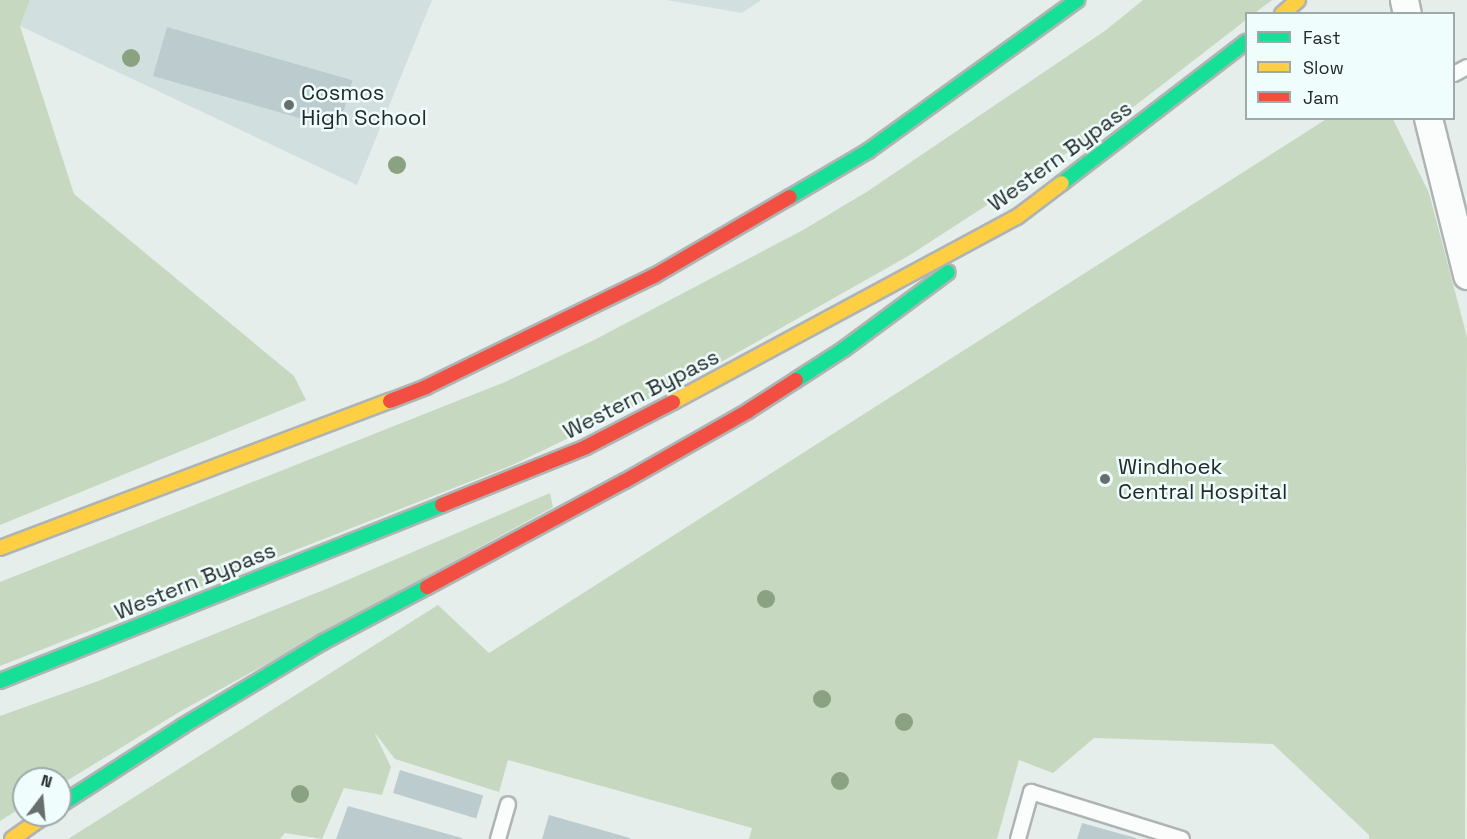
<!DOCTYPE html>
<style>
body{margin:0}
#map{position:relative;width:1467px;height:839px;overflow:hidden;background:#e6eeec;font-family:"Space Grotesk",sans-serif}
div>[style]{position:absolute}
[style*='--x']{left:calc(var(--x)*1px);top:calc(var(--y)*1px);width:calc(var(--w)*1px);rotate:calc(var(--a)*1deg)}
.built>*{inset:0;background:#d1e0de}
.green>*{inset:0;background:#c6d9c0}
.building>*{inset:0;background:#bccbce;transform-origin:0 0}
.roads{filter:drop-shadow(2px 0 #aeb4b3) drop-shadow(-2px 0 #aeb4b3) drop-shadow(0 2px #aeb4b3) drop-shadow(0 -2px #aeb4b3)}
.lane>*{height:14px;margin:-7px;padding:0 7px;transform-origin:7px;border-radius:7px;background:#fbfcfc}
.street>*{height:27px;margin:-13.5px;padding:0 13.5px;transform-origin:13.5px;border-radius:13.5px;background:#fbfcfc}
.fast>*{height:14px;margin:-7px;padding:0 7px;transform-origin:7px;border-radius:7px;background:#16e098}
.slow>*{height:14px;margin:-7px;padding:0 7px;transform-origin:7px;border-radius:7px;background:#ffcf43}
.jam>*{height:14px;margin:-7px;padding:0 7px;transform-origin:7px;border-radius:7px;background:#f24e42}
.trees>*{width:18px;height:18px;margin:-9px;border-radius:50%;background:#8aa281}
.dots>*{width:16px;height:16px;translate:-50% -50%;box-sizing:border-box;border:3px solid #effefd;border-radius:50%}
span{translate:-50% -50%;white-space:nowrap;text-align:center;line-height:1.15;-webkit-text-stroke:5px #effefd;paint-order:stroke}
.poi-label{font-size:22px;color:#242929}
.left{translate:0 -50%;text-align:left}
.street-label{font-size:22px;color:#242929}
.legend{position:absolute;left:1245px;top:12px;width:210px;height:108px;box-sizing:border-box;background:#effefd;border:2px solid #9ea9a8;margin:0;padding:8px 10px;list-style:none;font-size:18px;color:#242929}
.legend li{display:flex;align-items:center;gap:12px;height:30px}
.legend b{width:30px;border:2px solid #9ea9a8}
.north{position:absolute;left:12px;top:767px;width:60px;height:60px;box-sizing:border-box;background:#effefd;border:2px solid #9ea9a8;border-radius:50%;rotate:16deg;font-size:16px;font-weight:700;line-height:24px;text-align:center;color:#242929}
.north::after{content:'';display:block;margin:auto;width:21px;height:27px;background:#686e6d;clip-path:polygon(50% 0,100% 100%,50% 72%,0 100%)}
</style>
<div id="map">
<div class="built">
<i style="clip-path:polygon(30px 0,432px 0,357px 185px,20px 26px)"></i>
<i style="clip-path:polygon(666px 0,761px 0,742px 13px)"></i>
</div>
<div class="green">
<i style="clip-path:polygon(0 0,30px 0,20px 26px,74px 194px,294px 376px,306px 400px,0 525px)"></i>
<i style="clip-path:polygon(1143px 0,1272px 0,1255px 13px,1246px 14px,1246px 20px,1114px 122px,1001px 196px,910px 255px,698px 375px,515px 464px,0 666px,0 582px,505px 382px,594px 340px,803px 230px,868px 191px,1106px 30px)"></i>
<i style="clip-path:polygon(1328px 118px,1393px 119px,1429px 193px,1467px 337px,1465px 839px,1369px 839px,1369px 835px,1273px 744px,1094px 738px,1053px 773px,1019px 760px,997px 839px,749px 839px,752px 828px,508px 760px,499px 792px,395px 759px,374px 732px,391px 767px,382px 795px,344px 788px,322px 839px,285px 833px,280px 839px,68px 839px,438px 605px,489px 653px)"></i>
<i style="clip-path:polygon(550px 493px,553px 507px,181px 711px,60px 785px,60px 779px,24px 779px,24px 806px,0 821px,0 716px,98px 681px,331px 587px)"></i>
</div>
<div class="building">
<i style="left:167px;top:27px;width:193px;height:51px;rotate:16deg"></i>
<i style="left:400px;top:770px;width:87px;height:24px;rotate:17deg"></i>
<i style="clip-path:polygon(348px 806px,462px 838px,462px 839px,336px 839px)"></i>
<i style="clip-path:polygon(549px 815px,630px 838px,630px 839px,542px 839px)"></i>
<i style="clip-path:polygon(1082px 823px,1136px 838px,1136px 839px,1077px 839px)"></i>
</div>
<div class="roads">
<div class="lane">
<i style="--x:1454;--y:74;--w:15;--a:-28"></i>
<i style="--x:498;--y:839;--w:36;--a:-74"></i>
<i style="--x:1018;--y:839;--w:49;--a:-74.5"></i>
<i style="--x:1031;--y:792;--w:158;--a:17.3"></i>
</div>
<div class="street">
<i style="--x:1404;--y:0;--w:14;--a:78"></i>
<i style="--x:1428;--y:118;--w:162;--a:76"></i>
</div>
<div class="fast">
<i style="--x:1062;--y:183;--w:232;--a:-37.5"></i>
<i style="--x:790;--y:197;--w:91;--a:-30.5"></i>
<i style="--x:868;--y:151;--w:258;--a:-35.8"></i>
<i style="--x:796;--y:380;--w:57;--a:-32.9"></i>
<i style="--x:844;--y:349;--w:129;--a:-36.5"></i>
<i style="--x:0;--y:681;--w:476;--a:-21.7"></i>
<i style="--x:60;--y:805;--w:146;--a:-32.7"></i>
<i style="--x:183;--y:726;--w:163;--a:-31"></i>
<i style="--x:323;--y:642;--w:118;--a:-27.9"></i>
</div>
<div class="slow">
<i style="--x:1282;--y:14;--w:21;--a:-41"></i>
<i style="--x:673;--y:402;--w:391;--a:-28.3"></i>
<i style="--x:1017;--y:217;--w:56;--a:-37.1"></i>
<i style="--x:0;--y:548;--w:417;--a:-20.7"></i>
<i style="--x:12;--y:839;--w:42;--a:-35.2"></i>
</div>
<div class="jam">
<i style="--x:390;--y:401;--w:39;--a:-21"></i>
<i style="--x:426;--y:387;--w:254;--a:-26"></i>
<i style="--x:654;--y:276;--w:157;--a:-30.2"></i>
<i style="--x:442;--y:505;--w:155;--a:-21.9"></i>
<i style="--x:586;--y:447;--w:98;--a:-27.3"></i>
<i style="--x:427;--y:587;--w:225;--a:-28.2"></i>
<i style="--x:625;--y:481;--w:142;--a:-29.6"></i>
<i style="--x:748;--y:411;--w:57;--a:-32.9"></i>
</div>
</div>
<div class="trees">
<i style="left:131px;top:58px"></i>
<i style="left:397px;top:165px"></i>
<i style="left:766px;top:599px"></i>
<i style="left:822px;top:699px"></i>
<i style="left:904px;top:722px"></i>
<i style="left:840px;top:781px"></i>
<i style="left:300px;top:794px"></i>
</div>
<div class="dots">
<i style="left:289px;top:105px;background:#686e6d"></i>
<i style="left:1105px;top:479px;background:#686e6d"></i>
</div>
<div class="poi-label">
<span class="left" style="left:301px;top:105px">Cosmos<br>High School</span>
<span class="left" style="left:1118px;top:479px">Windhoek<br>Central Hospital</span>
</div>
<div class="street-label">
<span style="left:1060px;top:156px;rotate:-36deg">Western Bypass</span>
<span style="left:641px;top:394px;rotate:-27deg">Western Bypass</span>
<span style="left:195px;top:581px;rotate:-22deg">Western Bypass</span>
</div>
<ul class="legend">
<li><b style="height:8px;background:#16e098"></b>Fast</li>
<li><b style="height:8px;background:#ffcf43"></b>Slow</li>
<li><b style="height:8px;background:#f24e42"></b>Jam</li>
</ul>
<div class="north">N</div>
</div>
